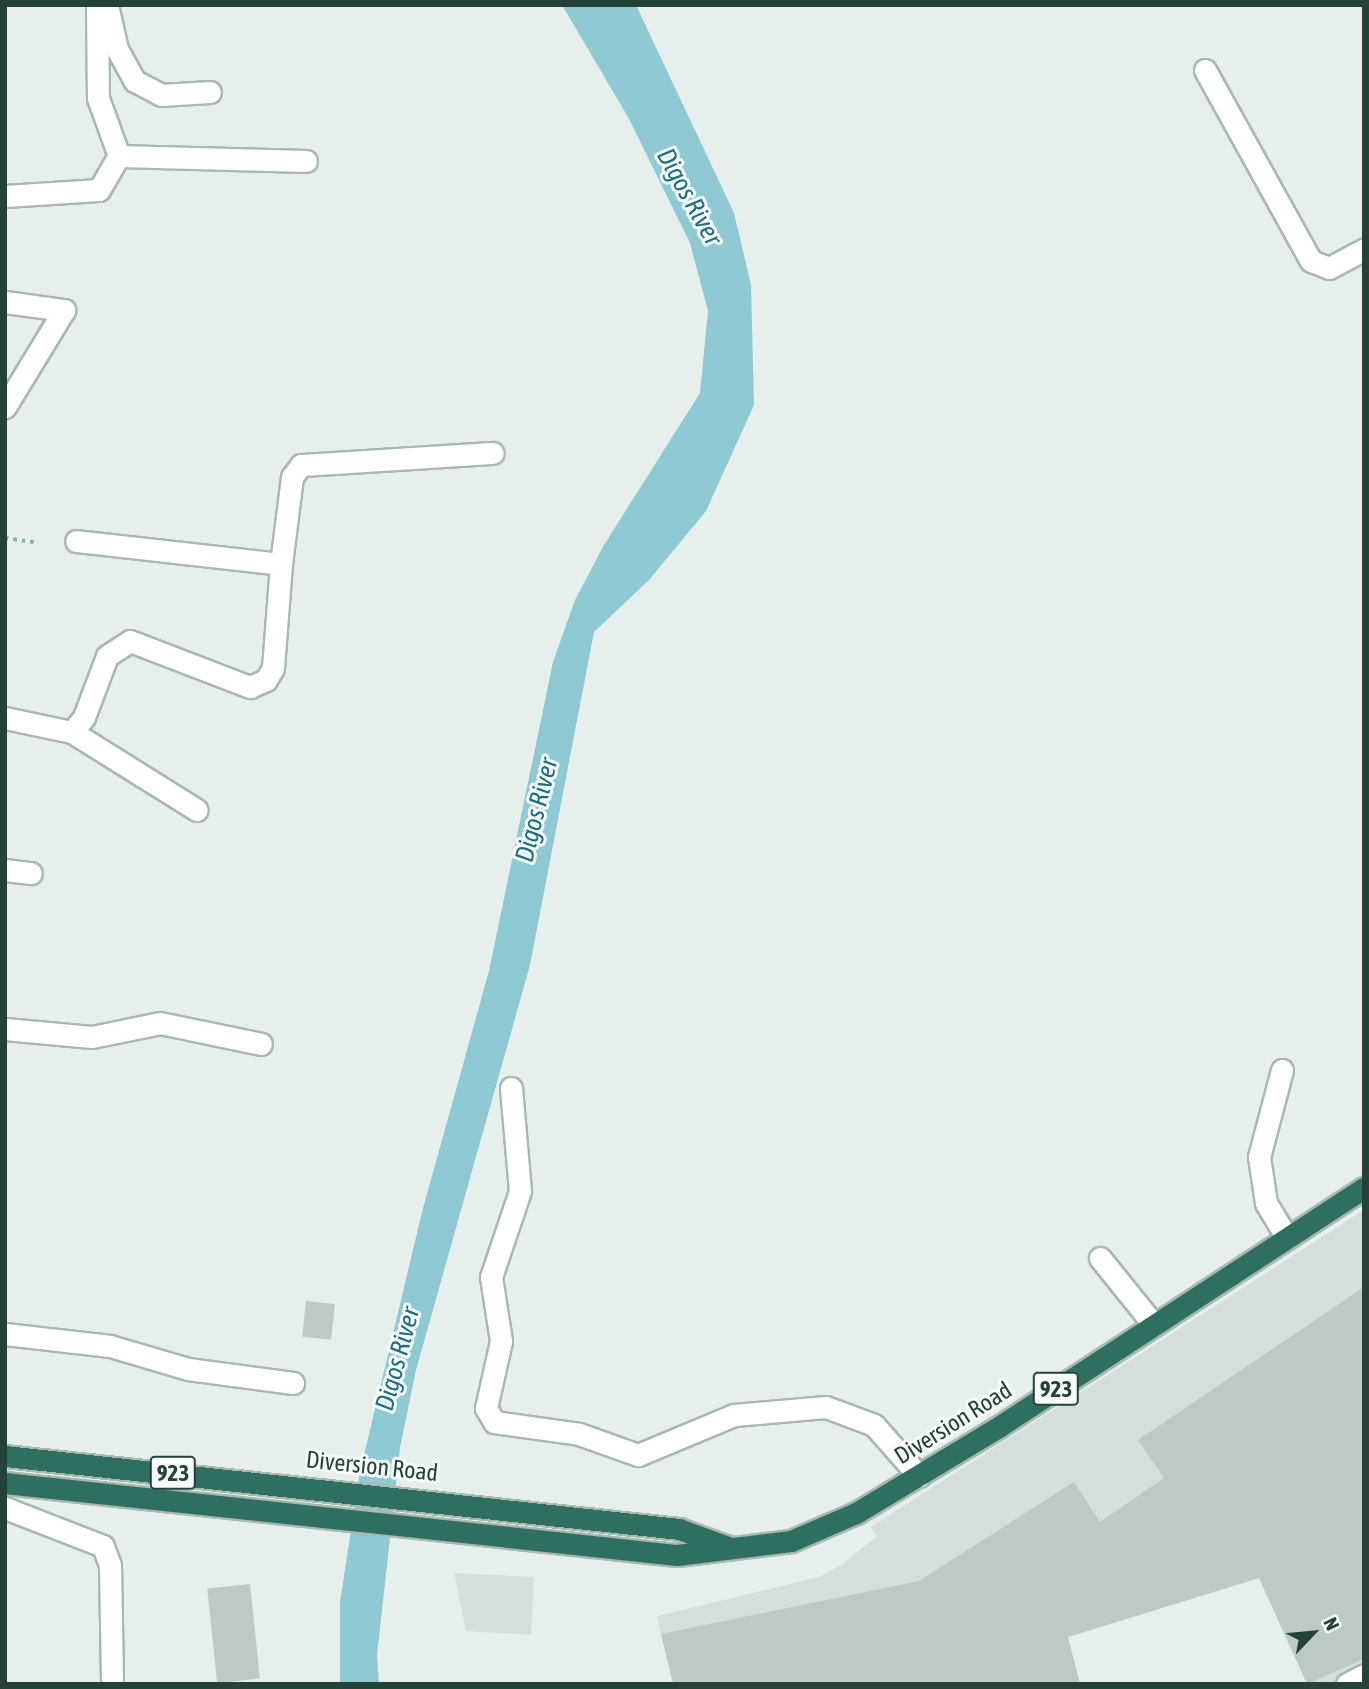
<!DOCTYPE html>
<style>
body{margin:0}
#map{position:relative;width:1369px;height:1689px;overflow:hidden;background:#e6efeb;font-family:"Asap Condensed",sans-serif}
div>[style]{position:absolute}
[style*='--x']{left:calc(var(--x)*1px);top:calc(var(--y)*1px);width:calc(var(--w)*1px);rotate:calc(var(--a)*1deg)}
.built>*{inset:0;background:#d4dfda}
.water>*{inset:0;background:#8ec9d4}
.building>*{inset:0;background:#bbcac4;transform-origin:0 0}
.path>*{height:3.5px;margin-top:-1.75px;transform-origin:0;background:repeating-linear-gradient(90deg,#86b3a5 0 3.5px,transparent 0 8.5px)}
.roads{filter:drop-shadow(2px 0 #a8b8b2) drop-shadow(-2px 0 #a8b8b2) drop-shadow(0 2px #a8b8b2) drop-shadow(0 -2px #a8b8b2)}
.minor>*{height:21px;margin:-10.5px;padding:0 10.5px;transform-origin:10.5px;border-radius:10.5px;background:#fff}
.highway>*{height:21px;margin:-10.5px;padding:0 10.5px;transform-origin:10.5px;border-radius:10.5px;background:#2f6f62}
span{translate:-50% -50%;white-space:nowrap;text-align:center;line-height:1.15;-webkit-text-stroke:6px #f7fbf9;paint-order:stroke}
.shield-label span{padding:2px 5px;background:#f7fbf9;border:2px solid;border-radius:5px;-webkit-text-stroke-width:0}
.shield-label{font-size:23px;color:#24423a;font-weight:700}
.street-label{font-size:24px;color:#24423a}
.water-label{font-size:26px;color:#1c6f80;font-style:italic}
.frame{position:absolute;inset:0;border:7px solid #24423a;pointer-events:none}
.north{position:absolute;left:1278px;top:1598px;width:70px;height:70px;-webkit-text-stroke:5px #f7fbf9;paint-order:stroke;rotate:64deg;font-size:19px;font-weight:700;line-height:28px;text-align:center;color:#24423a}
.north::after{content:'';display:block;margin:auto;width:24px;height:32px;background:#24423a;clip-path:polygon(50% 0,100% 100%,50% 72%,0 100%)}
</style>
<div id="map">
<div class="built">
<i style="clip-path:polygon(1364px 1210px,1364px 1684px,1307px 1684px,1259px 1578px,1068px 1637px,1080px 1684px,673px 1684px,657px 1616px,819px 1577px,843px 1564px,877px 1536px,871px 1527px)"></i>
<i style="clip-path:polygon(454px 1573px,534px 1577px,531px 1635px,466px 1631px)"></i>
</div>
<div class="water">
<i style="clip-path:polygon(562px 5px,636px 5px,734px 213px,751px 285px,754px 405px,706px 511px,649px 580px,594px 632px,530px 965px,416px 1370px,400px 1448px,377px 1655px,379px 1684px,340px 1684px,340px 1602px,360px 1472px,422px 1212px,489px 971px,553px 662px,575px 600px,604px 545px,700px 393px,708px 311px,690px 243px,628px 117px)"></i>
</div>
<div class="building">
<i style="clip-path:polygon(1364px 1287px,1364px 1659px,1307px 1684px,1259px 1578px,1068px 1637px,1080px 1684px,673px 1684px,661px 1634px,919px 1581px,1074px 1482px,1100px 1522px,1164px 1478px,1138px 1440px)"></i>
<i style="left:306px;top:1301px;width:29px;height:36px;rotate:6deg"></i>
<i style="left:250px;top:1584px;width:95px;height:43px;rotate:84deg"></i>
</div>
<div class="path">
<i style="--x:5;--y:538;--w:30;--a:8"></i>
</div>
<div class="roads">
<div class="minor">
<i style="--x:97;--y:5;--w:93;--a:89.4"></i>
<i style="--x:98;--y:98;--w:62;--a:70.1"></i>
<i style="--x:107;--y:5;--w:45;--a:77.2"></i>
<i style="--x:117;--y:49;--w:37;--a:61"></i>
<i style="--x:135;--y:81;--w:30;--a:28"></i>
<i style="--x:161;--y:95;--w:49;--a:-3.5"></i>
<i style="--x:1205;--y:70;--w:218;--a:61"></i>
<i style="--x:1311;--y:261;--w:19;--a:21"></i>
<i style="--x:1329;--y:268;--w:40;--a:-28"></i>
<i style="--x:119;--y:156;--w:187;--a:1.5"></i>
<i style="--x:5;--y:196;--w:94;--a:-3.7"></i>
<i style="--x:99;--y:190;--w:39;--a:-60"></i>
<i style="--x:5;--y:302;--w:60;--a:7.7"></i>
<i style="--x:64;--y:310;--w:114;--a:121.3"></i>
<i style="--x:281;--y:564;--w:88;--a:-82.8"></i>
<i style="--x:292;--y:477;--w:15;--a:-53"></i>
<i style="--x:301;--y:465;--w:192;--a:-3.6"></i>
<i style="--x:5;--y:718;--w:68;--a:11.8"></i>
<i style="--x:72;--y:732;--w:147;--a:32"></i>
<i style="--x:72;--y:732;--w:19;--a:-51"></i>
<i style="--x:84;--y:717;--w:65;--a:-69.3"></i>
<i style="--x:107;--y:656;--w:27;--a:-33"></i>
<i style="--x:130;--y:641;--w:129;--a:21"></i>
<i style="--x:250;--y:687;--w:17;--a:-24"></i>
<i style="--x:266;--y:680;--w:14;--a:-60"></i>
<i style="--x:273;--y:668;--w:104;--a:-85.6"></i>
<i style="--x:281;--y:564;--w:206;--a:-173.6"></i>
<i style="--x:5;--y:870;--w:26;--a:7"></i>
<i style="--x:5;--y:1029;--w:87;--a:5.3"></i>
<i style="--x:92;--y:1037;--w:69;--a:-11.6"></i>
<i style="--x:160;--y:1023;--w:103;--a:11.7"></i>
<i style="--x:1282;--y:1070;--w:90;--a:104.8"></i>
<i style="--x:1259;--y:1157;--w:47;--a:81.3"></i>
<i style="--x:1266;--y:1203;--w:41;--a:59"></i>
<i style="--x:511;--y:1088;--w:103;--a:85"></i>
<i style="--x:520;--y:1191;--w:91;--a:108.6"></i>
<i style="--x:491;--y:1277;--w:65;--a:81.1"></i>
<i style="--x:501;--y:1341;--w:69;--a:102.6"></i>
<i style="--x:486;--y:1408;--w:16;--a:60"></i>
<i style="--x:494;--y:1422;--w:86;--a:8"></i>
<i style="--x:579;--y:1434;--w:63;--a:19.6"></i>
<i style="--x:638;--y:1455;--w:104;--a:-22.6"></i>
<i style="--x:734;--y:1415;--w:92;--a:-5"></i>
<i style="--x:826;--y:1407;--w:51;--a:20.6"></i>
<i style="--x:874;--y:1425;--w:68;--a:48.6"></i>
<i style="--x:1100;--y:1258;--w:86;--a:51.1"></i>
<i style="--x:5;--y:1334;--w:106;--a:6.5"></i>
<i style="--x:110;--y:1346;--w:81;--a:16.4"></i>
<i style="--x:188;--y:1369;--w:106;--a:7.6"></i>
<i style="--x:5;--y:1508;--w:105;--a:21.2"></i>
<i style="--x:103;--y:1546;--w:20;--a:70"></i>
<i style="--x:110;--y:1565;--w:119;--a:89"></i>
<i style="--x:1347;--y:1684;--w:19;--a:-28"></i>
</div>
<div class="highway">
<i style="--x:5;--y:1456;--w:678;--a:6.18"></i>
<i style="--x:679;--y:1529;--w:52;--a:20.2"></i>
<i style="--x:5;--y:1483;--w:676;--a:6.12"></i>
<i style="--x:677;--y:1555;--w:115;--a:-7"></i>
<i style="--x:791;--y:1541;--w:71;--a:-23.3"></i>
<i style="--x:856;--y:1513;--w:168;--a:-31.1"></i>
<i style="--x:1000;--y:1426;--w:435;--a:-33.2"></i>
</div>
</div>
<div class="shield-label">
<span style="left:1056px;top:1389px">923</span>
<span style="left:173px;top:1473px">923</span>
</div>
<div class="street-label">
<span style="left:953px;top:1423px;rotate:-32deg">Diversion Road</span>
<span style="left:372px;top:1466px;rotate:6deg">Diversion Road</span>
</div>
<div class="water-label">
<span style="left:689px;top:197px;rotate:61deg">Digos River</span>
<span style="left:537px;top:810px;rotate:-76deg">Digos River</span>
<span style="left:398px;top:1359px;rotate:-75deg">Digos River</span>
</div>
<div class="frame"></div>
<div class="north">N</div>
</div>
